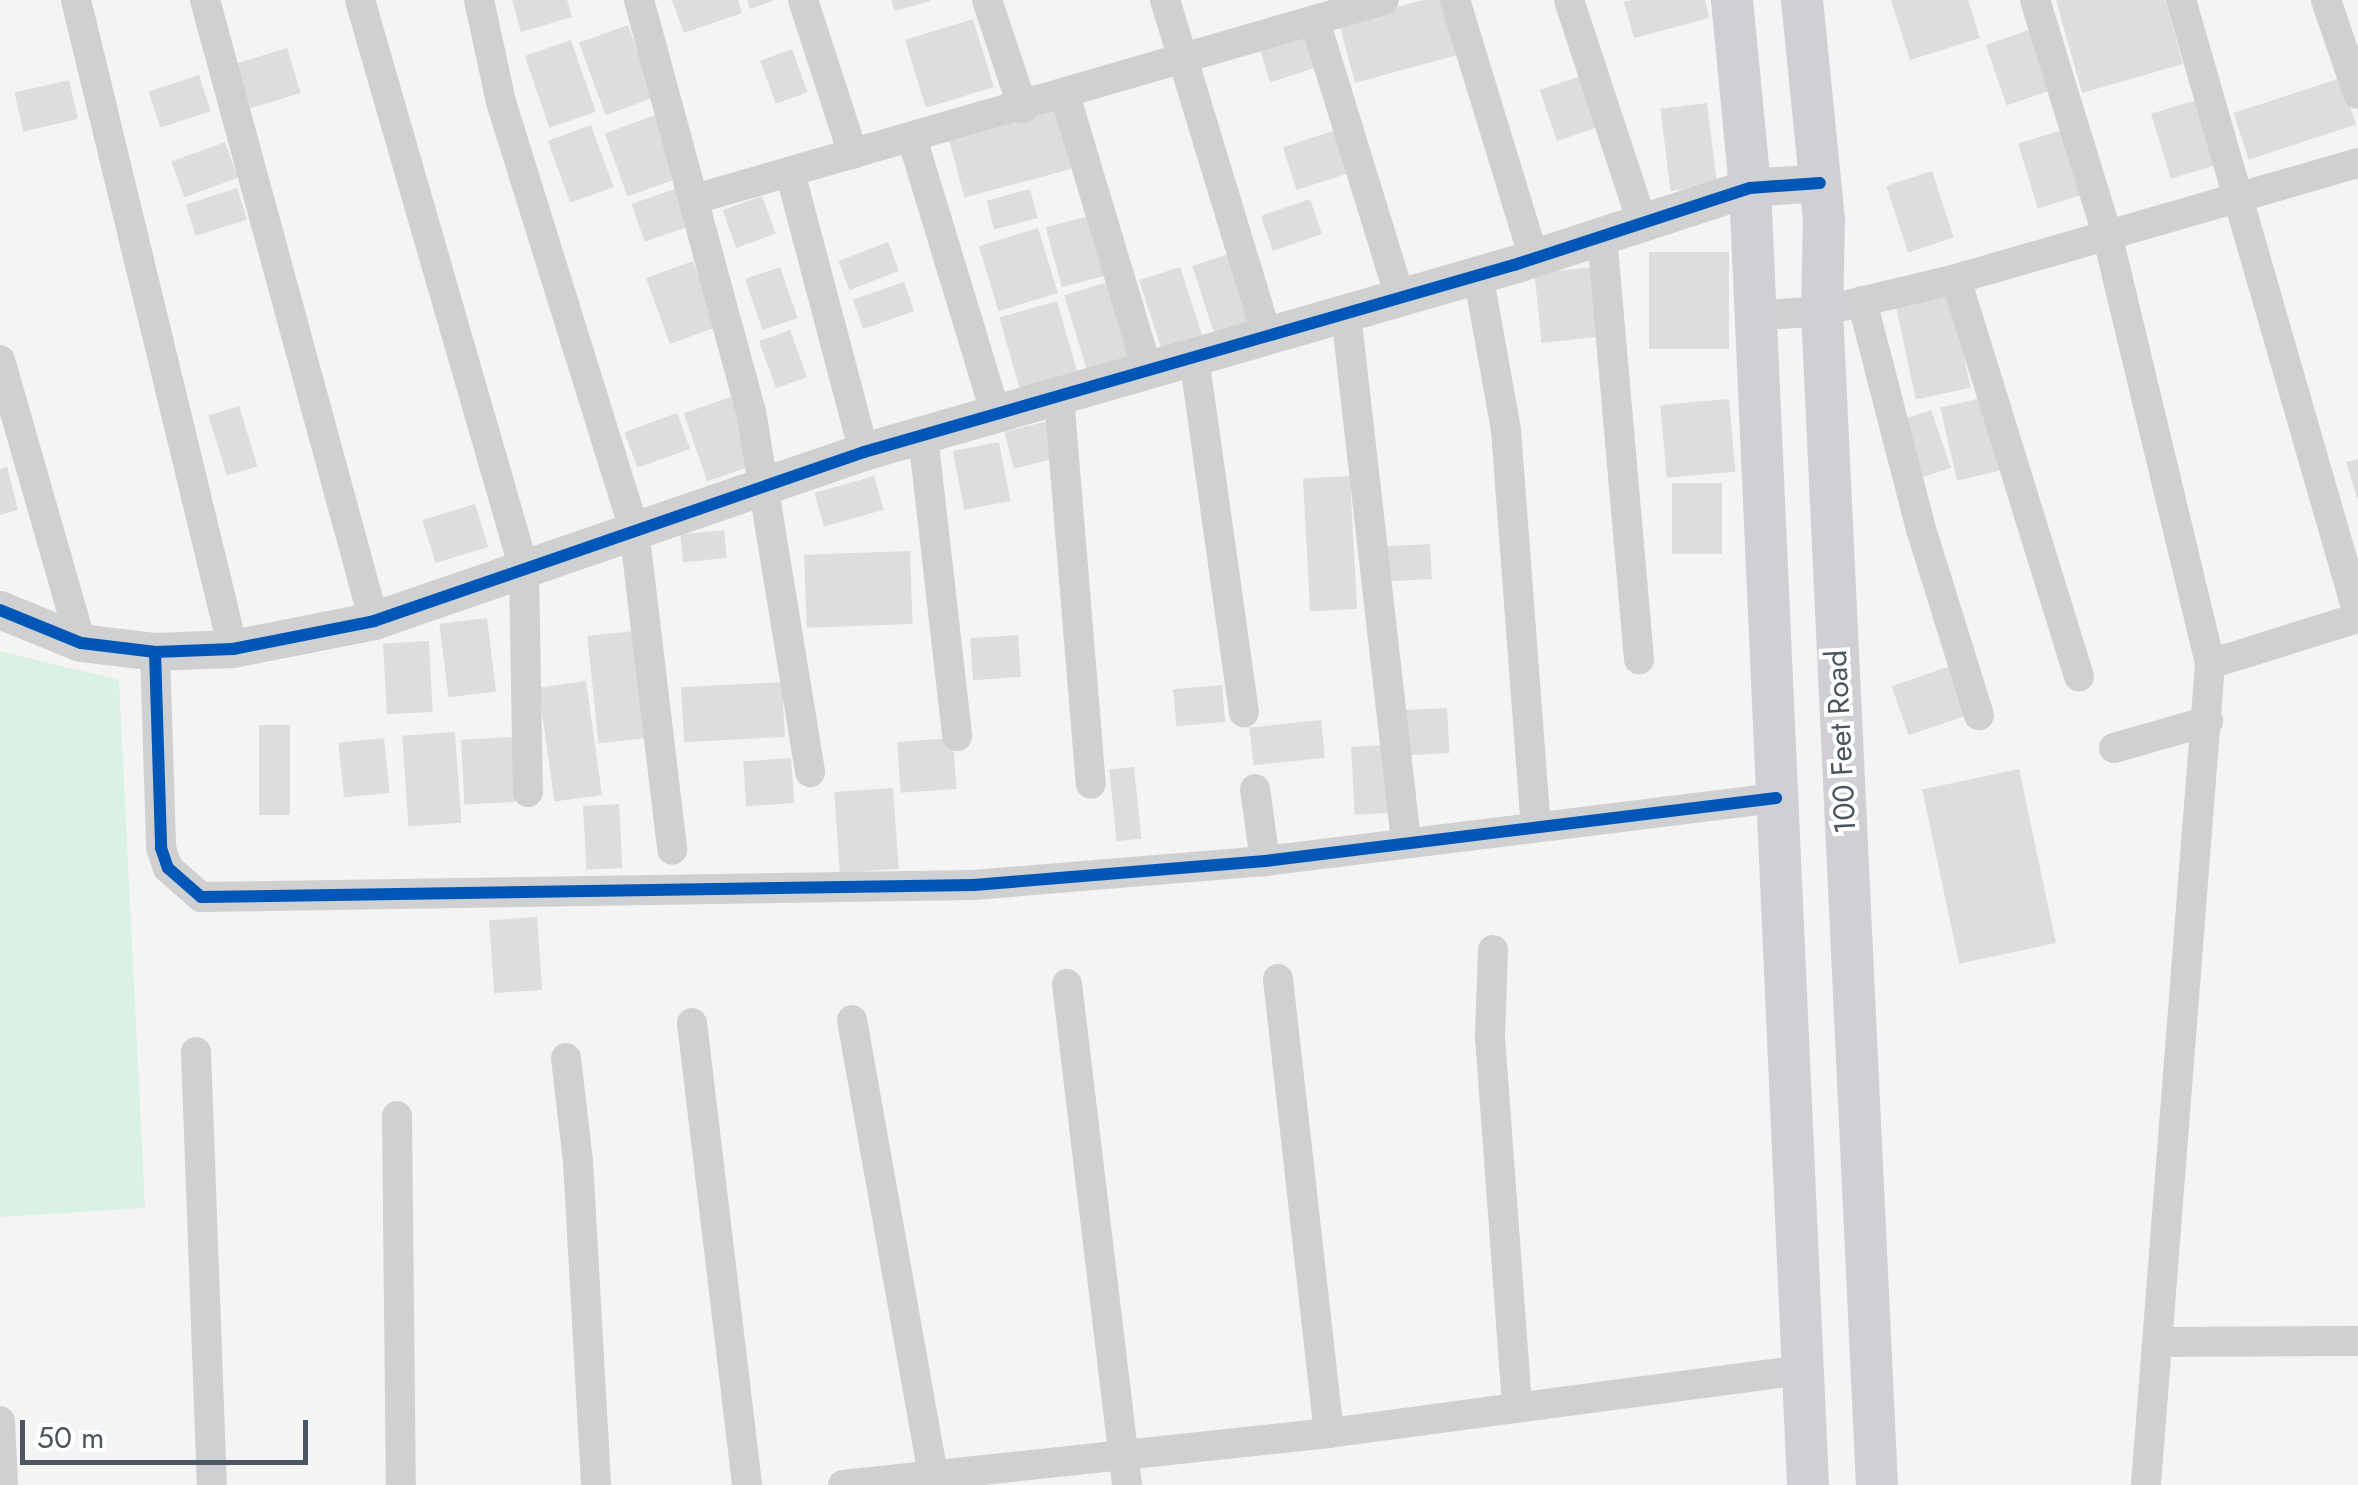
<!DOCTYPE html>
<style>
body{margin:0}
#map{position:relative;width:2358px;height:1485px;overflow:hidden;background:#f4f4f4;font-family:Jost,sans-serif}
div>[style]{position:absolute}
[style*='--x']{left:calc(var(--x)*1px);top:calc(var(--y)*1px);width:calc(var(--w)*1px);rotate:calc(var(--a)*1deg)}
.green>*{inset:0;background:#d9f2e3}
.building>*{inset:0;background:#ddddde;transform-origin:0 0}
.minor>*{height:30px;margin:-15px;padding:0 15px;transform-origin:15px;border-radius:15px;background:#ced0d2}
.tertiary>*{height:38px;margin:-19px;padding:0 19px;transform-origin:19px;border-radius:19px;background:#ced0d2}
.secondary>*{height:42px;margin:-21px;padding:0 21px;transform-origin:21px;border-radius:21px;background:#ced0d4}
.cycleway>*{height:12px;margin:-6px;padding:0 6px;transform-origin:6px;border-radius:6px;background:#0057b8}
span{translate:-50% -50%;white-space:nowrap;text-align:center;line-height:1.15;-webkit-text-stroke:8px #fff;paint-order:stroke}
.street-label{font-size:30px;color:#4a5661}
.scale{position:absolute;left:20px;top:1420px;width:288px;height:45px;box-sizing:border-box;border:5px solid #4a5661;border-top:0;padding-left:12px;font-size:30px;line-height:35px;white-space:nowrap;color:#4a5661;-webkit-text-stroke:8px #fff;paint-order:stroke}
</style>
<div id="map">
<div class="green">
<i style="clip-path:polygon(0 651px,119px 680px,145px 1208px,0 1217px)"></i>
</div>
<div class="building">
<i style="clip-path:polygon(512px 0,567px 0,572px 17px,521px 32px)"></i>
<i style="clip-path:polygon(672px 0,738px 0,742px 13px,684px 33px)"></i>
<i style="clip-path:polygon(747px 0,773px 0,773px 1px,750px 9px)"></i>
<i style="clip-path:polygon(891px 0,930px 0,930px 1px,895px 11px)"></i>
<i style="clip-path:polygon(1423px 0,1442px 0,1457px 55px,1355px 83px,1339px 23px)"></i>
<i style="clip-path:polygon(1632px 0,1705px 0,1709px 18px,1634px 38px,1624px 2px)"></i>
<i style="clip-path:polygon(1891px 0,1968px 0,1980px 38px,1910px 60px)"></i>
<i style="clip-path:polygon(2056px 0,2165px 0,2183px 64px,2082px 93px)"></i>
<i style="left:973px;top:19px;width:71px;height:71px;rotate:73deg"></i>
<i style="left:628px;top:25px;width:77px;height:52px;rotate:70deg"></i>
<i style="left:1308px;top:27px;width:41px;height:53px;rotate:72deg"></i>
<i style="left:2035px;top:28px;width:64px;height:52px;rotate:71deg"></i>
<i style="left:571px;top:40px;width:76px;height:49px;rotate:71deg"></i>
<i style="left:287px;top:48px;width:47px;height:53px;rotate:73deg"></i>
<i style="left:792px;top:49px;width:46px;height:34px;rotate:70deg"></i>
<i style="left:1586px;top:74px;width:54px;height:49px;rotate:71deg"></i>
<i style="left:199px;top:75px;width:38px;height:53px;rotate:72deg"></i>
<i style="left:2341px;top:78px;width:49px;height:113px;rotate:72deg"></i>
<i style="left:69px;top:80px;width:40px;height:56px;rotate:77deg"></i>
<i style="left:2196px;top:100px;width:68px;height:47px;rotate:73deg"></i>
<i style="left:1058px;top:102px;width:68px;height:115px;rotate:75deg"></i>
<i style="left:1707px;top:103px;width:83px;height:47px;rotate:83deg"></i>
<i style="left:661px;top:113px;width:67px;height:60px;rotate:70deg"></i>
<i style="left:591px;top:125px;width:66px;height:46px;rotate:70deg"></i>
<i style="left:1336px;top:130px;width:45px;height:56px;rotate:72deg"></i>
<i style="left:2062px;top:130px;width:68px;height:46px;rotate:73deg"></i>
<i style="left:225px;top:142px;width:38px;height:57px;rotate:70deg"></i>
<i style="left:1932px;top:171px;width:70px;height:48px;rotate:72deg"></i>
<i style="left:237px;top:188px;width:33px;height:54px;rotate:72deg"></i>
<i style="left:675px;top:189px;width:40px;height:46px;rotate:71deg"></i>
<i style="left:1030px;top:189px;width:30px;height:45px;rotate:75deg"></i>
<i style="left:762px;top:196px;width:40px;height:42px;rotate:70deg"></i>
<i style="left:1310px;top:199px;width:37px;height:52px;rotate:71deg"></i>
<i style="left:1096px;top:214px;width:62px;height:52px;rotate:75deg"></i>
<i style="left:1038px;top:228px;width:68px;height:62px;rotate:73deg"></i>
<i style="left:888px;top:242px;width:31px;height:53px;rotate:69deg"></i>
<i style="left:1235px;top:252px;width:78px;height:45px;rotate:72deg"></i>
<i style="left:1729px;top:252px;width:97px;height:80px;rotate:90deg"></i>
<i style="left:693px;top:261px;width:70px;height:50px;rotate:70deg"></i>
<i style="left:780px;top:267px;width:54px;height:37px;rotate:71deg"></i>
<i style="left:1180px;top:267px;width:73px;height:43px;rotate:72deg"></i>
<i style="left:1594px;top:267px;width:70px;height:60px;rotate:84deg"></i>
<i style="left:1111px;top:281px;width:78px;height:49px;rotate:73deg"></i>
<i style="left:904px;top:282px;width:31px;height:54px;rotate:71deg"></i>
<i style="left:1950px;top:291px;width:99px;height:56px;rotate:78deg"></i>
<i style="left:1057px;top:301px;width:77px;height:60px;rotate:74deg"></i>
<i style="left:790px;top:330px;width:50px;height:33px;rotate:70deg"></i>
<i style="left:731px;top:397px;width:72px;height:50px;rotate:71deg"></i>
<i style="left:1986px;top:397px;width:75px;height:47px;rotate:77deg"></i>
<i style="left:1729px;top:399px;width:73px;height:69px;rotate:85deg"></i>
<i style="left:239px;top:406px;width:63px;height:32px;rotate:73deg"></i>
<i style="left:1931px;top:410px;width:61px;height:31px;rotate:71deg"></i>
<i style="left:677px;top:413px;width:38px;height:56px;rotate:70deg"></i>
<i style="left:1052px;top:420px;width:38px;height:49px;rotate:76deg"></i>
<i style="left:999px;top:442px;width:60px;height:47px;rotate:79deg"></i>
<i style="clip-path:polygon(2358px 459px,2358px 498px,2357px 498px,2346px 462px)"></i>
<i style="clip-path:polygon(7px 467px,18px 510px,0 515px,0 469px)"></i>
<i style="left:874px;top:476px;width:35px;height:62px;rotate:74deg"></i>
<i style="left:1350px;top:476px;width:133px;height:47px;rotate:87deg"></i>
<i style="left:1672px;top:483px;width:50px;height:71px"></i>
<i style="left:475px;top:504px;width:45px;height:55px;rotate:73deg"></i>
<i style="left:724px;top:530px;width:28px;height:44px;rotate:84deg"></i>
<i style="left:1430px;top:544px;width:35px;height:43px;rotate:87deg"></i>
<i style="left:910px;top:551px;width:73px;height:106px;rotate:88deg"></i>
<i style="left:487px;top:618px;width:74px;height:48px;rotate:83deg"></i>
<i style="left:634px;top:631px;width:108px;height:47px;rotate:84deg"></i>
<i style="left:1018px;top:635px;width:42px;height:48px;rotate:86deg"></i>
<i style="left:429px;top:641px;width:71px;height:46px;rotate:87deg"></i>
<i style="left:1956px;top:664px;width:52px;height:68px;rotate:71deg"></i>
<i style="left:586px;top:681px;width:115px;height:48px;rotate:82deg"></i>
<i style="left:782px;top:682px;width:55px;height:101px;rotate:87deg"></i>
<i style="left:1222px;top:685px;width:37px;height:49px;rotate:85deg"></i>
<i style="left:1447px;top:708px;width:45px;height:45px;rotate:87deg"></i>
<i style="left:1321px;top:720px;width:38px;height:72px;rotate:84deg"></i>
<i style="left:259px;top:725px;width:31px;height:90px"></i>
<i style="left:455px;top:732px;width:91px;height:53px;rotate:86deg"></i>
<i style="left:512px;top:737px;width:65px;height:51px;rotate:87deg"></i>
<i style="left:384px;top:738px;width:55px;height:46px;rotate:84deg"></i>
<i style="left:953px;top:738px;width:51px;height:56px;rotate:86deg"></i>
<i style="left:1385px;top:745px;width:68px;height:34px;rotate:87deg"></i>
<i style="left:791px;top:758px;width:45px;height:48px;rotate:86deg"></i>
<i style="left:1134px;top:767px;width:72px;height:25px;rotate:84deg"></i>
<i style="left:2019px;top:769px;width:178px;height:99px;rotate:78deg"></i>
<i style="left:893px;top:788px;width:81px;height:59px;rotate:86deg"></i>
<i style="left:619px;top:804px;width:64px;height:36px;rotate:87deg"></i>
<i style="left:537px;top:917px;width:73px;height:48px;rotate:86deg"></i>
</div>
<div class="minor">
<i style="--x:76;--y:0;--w:668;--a:76.4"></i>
<i style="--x:205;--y:0;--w:644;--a:74.78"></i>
<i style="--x:360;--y:0;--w:592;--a:73.92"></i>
<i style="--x:524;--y:569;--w:223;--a:89"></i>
<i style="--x:479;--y:0;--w:104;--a:77.8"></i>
<i style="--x:501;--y:102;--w:447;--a:72.7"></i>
<i style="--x:634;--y:529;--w:323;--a:83.2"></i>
<i style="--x:639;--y:0;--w:426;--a:74.8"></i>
<i style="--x:751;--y:411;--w:366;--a:80.7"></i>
<i style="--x:803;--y:0;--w:162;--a:72"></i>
<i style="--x:987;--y:0;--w:114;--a:71.6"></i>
<i style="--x:1165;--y:0;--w:350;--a:73.1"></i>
<i style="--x:1455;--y:0;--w:271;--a:73"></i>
<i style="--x:1569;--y:0;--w:234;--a:71.8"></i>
<i style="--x:2035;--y:0;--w:245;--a:72.9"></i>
<i style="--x:2107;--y:234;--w:442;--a:76.5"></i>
<i style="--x:2210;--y:664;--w:823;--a:94.46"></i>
<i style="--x:2181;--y:0;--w:639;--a:73.92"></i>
<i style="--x:2326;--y:0;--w:99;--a:71.2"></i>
<i style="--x:1315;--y:21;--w:289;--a:72.9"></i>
<i style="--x:1065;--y:95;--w:288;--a:73.3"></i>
<i style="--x:912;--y:138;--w:289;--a:73.1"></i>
<i style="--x:790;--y:172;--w:290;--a:75.2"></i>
<i style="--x:695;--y:199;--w:717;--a:-16.11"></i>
<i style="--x:1602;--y:236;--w:425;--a:85"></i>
<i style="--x:1478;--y:274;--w:158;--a:79.8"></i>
<i style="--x:1506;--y:430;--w:397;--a:85.7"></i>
<i style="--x:1956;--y:279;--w:416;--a:72.8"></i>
<i style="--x:1862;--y:301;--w:236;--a:75.5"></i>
<i style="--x:1921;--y:529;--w:195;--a:72.7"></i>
<i style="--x:1346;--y:314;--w:530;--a:83.5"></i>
<i style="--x:1751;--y:316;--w:71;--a:-4"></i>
<i style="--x:1822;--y:311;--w:138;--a:-13.4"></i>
<i style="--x:1956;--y:279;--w:418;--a:-16.1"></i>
<i style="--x:1194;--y:357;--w:359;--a:82"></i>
<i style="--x:0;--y:360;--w:294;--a:74"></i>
<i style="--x:1059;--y:397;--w:388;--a:85.3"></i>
<i style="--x:923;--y:436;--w:302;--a:83.5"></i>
<i style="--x:155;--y:652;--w:196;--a:88.2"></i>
<i style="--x:161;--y:848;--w:21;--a:71"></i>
<i style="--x:168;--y:868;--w:44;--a:41.3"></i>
<i style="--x:201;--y:897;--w:773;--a:-0.89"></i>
<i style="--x:974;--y:885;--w:292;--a:-4.7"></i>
<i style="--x:1265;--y:861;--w:515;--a:-7.03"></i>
<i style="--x:2210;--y:664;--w:155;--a:-17.3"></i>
<i style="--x:2114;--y:748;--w:98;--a:-16"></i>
<i style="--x:1255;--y:789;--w:73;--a:82.1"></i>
<i style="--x:1493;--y:950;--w:87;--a:92"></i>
<i style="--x:1490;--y:1037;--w:371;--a:85.8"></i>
<i style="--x:1278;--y:979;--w:457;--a:83.6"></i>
<i style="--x:1067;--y:984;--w:505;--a:83.17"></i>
<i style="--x:852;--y:1020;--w:462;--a:79.9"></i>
<i style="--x:692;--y:1023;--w:465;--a:83.2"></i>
<i style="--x:196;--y:1052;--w:433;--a:87.9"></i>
<i style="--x:566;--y:1058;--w:104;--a:83.4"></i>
<i style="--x:578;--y:1161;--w:324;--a:86.8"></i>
<i style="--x:397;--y:1116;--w:369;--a:89.4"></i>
<i style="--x:2160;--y:1342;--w:198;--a:-0.3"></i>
<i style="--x:0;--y:1421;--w:64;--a:87.3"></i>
<i style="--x:843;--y:1485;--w:489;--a:-6.1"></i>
<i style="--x:1329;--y:1433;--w:478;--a:-7.6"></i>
</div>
<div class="tertiary">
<i style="--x:0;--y:610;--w:87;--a:22.2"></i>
<i style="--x:81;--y:643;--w:75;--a:6.9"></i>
<i style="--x:155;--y:652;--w:78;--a:-2.2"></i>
<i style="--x:233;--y:649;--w:144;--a:-11.2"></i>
<i style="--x:374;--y:621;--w:518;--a:-19.03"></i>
<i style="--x:864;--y:452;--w:676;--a:-16.05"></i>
<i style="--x:1514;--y:265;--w:248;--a:-18.1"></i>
<i style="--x:1750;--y:188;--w:70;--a:-4.1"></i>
</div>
<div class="secondary">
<i style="--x:1732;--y:0;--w:189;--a:84.5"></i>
<i style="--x:1750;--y:188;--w:1298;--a:87.44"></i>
<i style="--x:1802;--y:0;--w:220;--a:84.3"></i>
<i style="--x:1824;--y:219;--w:92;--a:91.2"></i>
<i style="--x:1822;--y:311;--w:1175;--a:87.32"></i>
</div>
<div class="cycleway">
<i style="--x:0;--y:610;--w:87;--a:22.2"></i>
<i style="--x:81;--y:643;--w:75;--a:6.9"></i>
<i style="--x:155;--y:652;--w:78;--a:-2.2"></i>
<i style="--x:233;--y:649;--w:144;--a:-11.2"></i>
<i style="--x:374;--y:621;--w:518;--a:-19.03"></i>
<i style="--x:864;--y:452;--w:676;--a:-16.05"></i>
<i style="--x:1514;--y:265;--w:248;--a:-18.1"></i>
<i style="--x:1750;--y:188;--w:70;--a:-4.1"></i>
<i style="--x:155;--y:652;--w:196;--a:88.2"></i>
<i style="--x:161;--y:848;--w:21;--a:71"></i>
<i style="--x:168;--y:868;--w:44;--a:41.3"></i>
<i style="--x:201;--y:897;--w:773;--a:-0.89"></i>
<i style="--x:974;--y:885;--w:292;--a:-4.7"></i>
<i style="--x:1265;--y:861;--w:515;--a:-7.03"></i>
</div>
<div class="street-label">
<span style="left:1841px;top:742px;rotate:-93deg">100 Feet Road</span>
</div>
<div class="scale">50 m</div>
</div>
